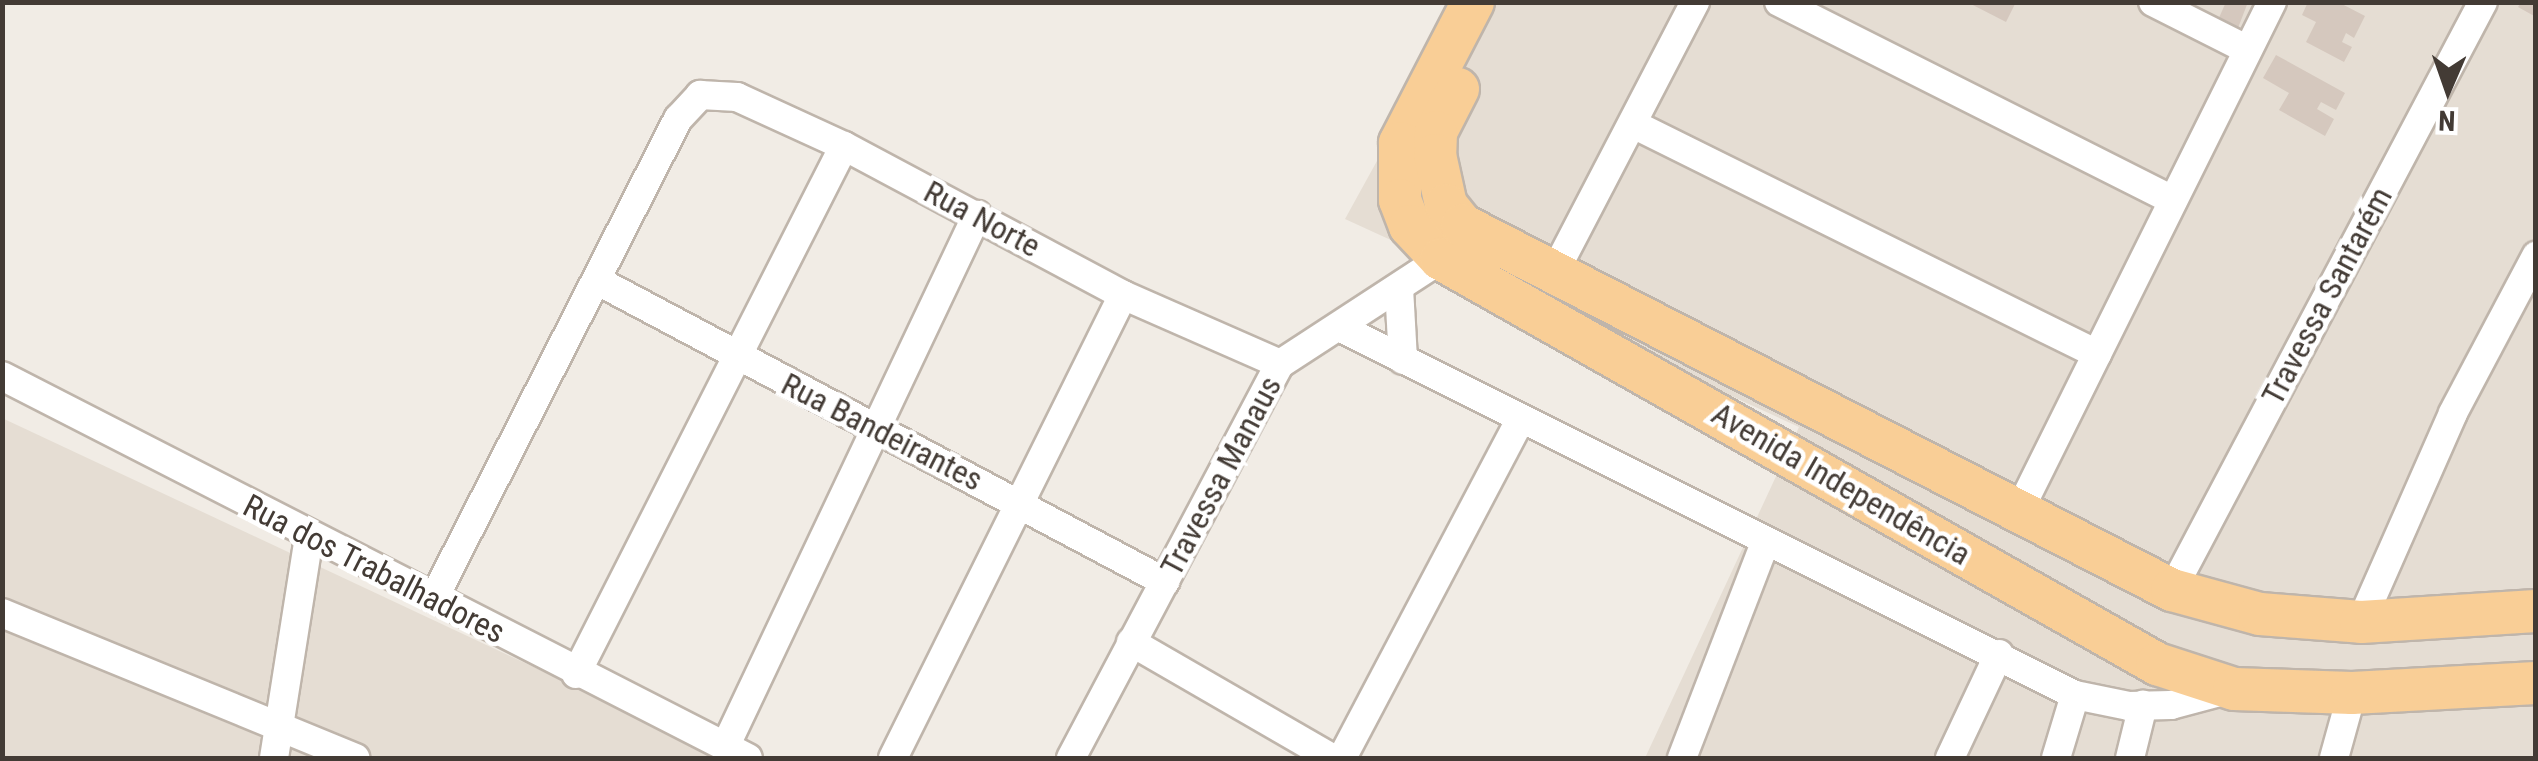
<!DOCTYPE html>
<meta charset="utf-8">
<style>
body{margin:0}
#map{position:relative;width:2538px;height:761px;overflow:hidden;background:#f1ece5;font-family:"Roboto Condensed",sans-serif}
div>[style]{position:absolute}
[style*='--x']{left:calc(var(--x)*1px);top:calc(var(--y)*1px);width:calc(var(--w)*1px);rotate:calc(var(--a)*1deg)}
.residential>*{inset:0;background:#e5ddd3}
.building>*{inset:0;background:#d5c8be}
.roads{filter:drop-shadow(2px 0 #bfb5ab) drop-shadow(-2px 0 #bfb5ab) drop-shadow(0 2px #bfb5ab) drop-shadow(0 -2px #bfb5ab)}
.street>*{height:28px;margin:-14px;padding:0 14px;transform-origin:14px;border-radius:14px;background:#fff}
.primary>*{height:42px;margin:-21px;padding:0 21px;transform-origin:21px;border-radius:21px;background:#f9ce96}
span{translate:-50% -50%;white-space:nowrap;text-align:center;line-height:1.15;-webkit-text-stroke:9px #fff;paint-order:stroke}
.street-label{font-size:32px;color:#433b35}
.frame{position:absolute;inset:0;border:5px solid #433b35;pointer-events:none}
.north{position:absolute;left:2398px;top:40px;width:100px;height:100px;-webkit-text-stroke:8px #fff;paint-order:stroke;rotate:182deg;font-size:28px;font-weight:700;line-height:40px;text-align:center;color:#433b35}
.north::after{content:'';display:block;margin:auto;width:35px;height:45px;background:#433b35;clip-path:polygon(50% 0,100% 100%,50% 72%,0 100%)}
</style>
<div id="map">
<div class="residential">
<i style="clip-path:polygon(1464px 3px,2535px 3px,2535px 758px,1645px 758px,1799px 427px,1345px 219px)"></i>
<i style="clip-path:polygon(2px 418px,557px 678px,716px 758px,3px 758px)"></i>
</div>
<div class="building">
<i style="clip-path:polygon(1967px 2px,2016px 2px,2006px 22px)"></i>
<i style="clip-path:polygon(2226px 2px,2248px 2px,2238px 28px,2218px 20px)"></i>
<i style="clip-path:polygon(2308px 2px,2338px 2px,2365px 16px,2354px 38px,2346px 33px,2342px 42px,2352px 47px,2344px 62px,2306px 42px,2316px 22px,2302px 15px)"></i>
<i style="clip-path:polygon(2521px 2px,2536px 2px,2536px 17px,2518px 7px)"></i>
<i style="clip-path:polygon(2276px 55px,2345px 93px,2336px 110px,2321px 102px,2317px 109px,2334px 119px,2325px 136px,2279px 110px,2289px 93px,2263px 78px)"></i>
</div>
<div class="roads">
<div class="street">
<i style="--x:1779;--y:2;--w:441;--a:26.7"></i>
<i style="--x:2153;--y:2;--w:106;--a:26.8"></i>
<i style="--x:1633;--y:124;--w:518;--a:26.37"></i>
<i style="--x:1553;--y:275;--w:308;--a:-62.5"></i>
<i style="--x:598;--y:281;--w:642;--a:27.96"></i>
<i style="--x:1399;--y:288;--w:72;--a:86.8"></i>
<i style="--x:1343;--y:329;--w:818;--a:26.57"></i>
<i style="--x:2075;--y:695;--w:55;--a:11.5"></i>
<i style="--x:2129;--y:706;--w:42;--a:-1.4"></i>
<i style="--x:2171;--y:705;--w:62;--a:-14.9"></i>
<i style="--x:2;--y:376;--w:838;--a:27.12"></i>
<i style="--x:2017;--y:515;--w:573;--a:-63.57"></i>
<i style="--x:2172;--y:590;--w:665;--a:-62.13"></i>
<i style="--x:434;--y:598;--w:538;--a:-63.01"></i>
<i style="--x:678;--y:119;--w:33;--a:-47"></i>
<i style="--x:700;--y:95;--w:37;--a:3"></i>
<i style="--x:737;--y:97;--w:118;--a:24.6"></i>
<i style="--x:844;--y:146;--w:316;--a:28.1"></i>
<i style="--x:1123;--y:295;--w:171;--a:23.7"></i>
<i style="--x:2;--y:613;--w:382;--a:22.3"></i>
<i style="--x:2361;--y:622;--w:228;--a:-66.2"></i>
<i style="--x:2453;--y:413;--w:178;--a:-62.1"></i>
<i style="--x:1131;--y:642;--w:232;--a:30"></i>
<i style="--x:576;--y:674;--w:592;--a:-63.09"></i>
<i style="--x:725;--y:747;--w:589;--a:-64.65"></i>
<i style="--x:274;--y:758;--w:224;--a:-81"></i>
<i style="--x:893;--y:758;--w:517;--a:-63.58"></i>
<i style="--x:1071;--y:758;--w:446;--a:-62.1"></i>
<i style="--x:1280;--y:364;--w:192;--a:-33.1"></i>
<i style="--x:1342;--y:758;--w:381;--a:-62.2"></i>
<i style="--x:1682;--y:758;--w:230;--a:-68.9"></i>
<i style="--x:1950;--y:758;--w:115;--a:-64.8"></i>
<i style="--x:2056;--y:758;--w:66;--a:-73.2"></i>
<i style="--x:2130;--y:758;--w:55;--a:-76.2"></i>
<i style="--x:2334;--y:758;--w:67;--a:-74.5"></i>
</div>
<div class="primary">
<i style="--x:1473;--y:2;--w:159;--a:117.4"></i>
<i style="--x:1400;--y:143;--w:57;--a:90"></i>
<i style="--x:1400;--y:200;--w:28;--a:69"></i>
<i style="--x:1410;--y:226;--w:45;--a:46.8"></i>
<i style="--x:1441;--y:259;--w:823;--a:29.49"></i>
<i style="--x:2157;--y:664;--w:81;--a:18"></i>
<i style="--x:2234;--y:689;--w:118;--a:1.9"></i>
<i style="--x:2352;--y:693;--w:184;--a:-3.1"></i>
<i style="--x:1458;--y:89;--w:48;--a:117.1"></i>
<i style="--x:1436;--y:132;--w:23;--a:92"></i>
<i style="--x:1435;--y:155;--w:51;--a:77.6"></i>
<i style="--x:1446;--y:205;--w:26;--a:51"></i>
<i style="--x:1462;--y:225;--w:798;--a:27.21"></i>
<i style="--x:2172;--y:590;--w:91;--a:15.3"></i>
<i style="--x:2260;--y:614;--w:101;--a:4.5"></i>
<i style="--x:2361;--y:622;--w:175;--a:-3.6"></i>
</div>
</div>
<div class="street-label">
<span style="left:982px;top:219px;rotate:28deg">Rua Norte</span>
<span style="left:2327px;top:296px;rotate:-62deg">Travessa Santarém</span>
<span style="left:882px;top:432px;rotate:27deg">Rua Bandeirantes</span>
<span style="left:1221px;top:476px;rotate:-62deg">Travessa Manaus</span>
<span style="left:1841px;top:484px;rotate:30deg">Avenida Independência</span>
<span style="left:374px;top:569px;rotate:27deg">Rua dos Trabalhadores</span>
</div>
<div class="frame"></div>
<div class="north">N</div>
</div>
